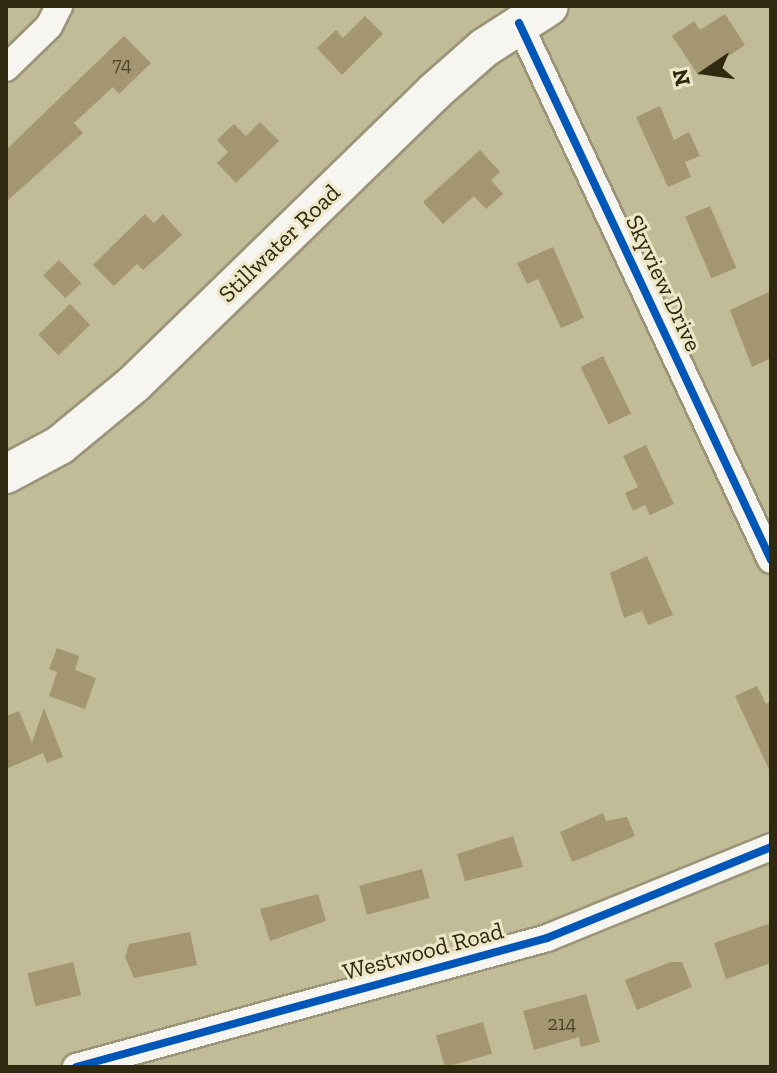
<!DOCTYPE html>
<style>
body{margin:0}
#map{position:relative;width:777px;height:1073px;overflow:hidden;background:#c2bb98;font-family:"Zilla Slab",serif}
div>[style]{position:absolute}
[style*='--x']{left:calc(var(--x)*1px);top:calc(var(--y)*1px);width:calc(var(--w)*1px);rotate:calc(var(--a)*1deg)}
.building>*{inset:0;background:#a39671;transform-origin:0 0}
.roads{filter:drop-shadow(2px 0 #9a9479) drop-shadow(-2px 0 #9a9479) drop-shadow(0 2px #9a9479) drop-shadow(0 -2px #9a9479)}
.street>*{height:26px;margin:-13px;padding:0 13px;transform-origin:13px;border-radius:13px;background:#f6f5f0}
.secondary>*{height:38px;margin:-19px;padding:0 19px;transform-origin:19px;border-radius:19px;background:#f6f5f0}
.cycleway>*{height:8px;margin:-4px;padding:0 4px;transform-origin:4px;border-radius:4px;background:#0057b8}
span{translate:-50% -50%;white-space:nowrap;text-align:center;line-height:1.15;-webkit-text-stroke:6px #ede7c8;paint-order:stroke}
.number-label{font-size:20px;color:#4b4428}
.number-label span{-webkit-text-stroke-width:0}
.street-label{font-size:24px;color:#2e290f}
.frame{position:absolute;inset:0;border:8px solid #2e290f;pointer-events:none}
.north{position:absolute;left:665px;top:32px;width:80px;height:80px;-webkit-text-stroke:6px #ede7c8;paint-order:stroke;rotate:257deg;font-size:22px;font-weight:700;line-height:32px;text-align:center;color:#2e290f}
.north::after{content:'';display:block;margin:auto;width:28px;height:36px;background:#2e290f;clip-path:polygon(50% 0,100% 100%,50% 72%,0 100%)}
</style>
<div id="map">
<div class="building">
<i style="clip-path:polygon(725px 14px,745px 45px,699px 76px,672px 36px,694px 21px,700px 30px)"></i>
<i style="clip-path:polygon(365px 16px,383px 34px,342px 75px,317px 48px,336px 30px,343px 38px)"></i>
<i style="clip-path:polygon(124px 36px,151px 63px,119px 94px,113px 87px,74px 123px,83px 133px,6px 202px,6px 150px)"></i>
<i style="clip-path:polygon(660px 106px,674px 140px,689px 132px,700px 156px,685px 162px,691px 177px,668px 187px,636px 117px)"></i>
<i style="clip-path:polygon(260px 122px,279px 141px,236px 183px,217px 163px,228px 152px,217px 140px,234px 124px,246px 136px)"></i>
<i style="clip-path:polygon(480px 150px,500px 172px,491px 180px,503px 194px,486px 209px,474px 196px,443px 224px,423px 202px)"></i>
<i style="left:710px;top:206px;width:67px;height:27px;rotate:67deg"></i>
<i style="clip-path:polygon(145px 214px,154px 223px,163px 214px,182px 235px,143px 270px,137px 264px,114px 286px,93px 265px)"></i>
<i style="clip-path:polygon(553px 247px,584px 318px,561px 328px,538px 279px,527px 284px,517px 263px)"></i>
<i style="left:59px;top:260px;width:32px;height:22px;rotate:46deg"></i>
<i style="clip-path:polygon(771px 291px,771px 358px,752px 367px,730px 310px)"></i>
<i style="left:70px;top:304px;width:29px;height:44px;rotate:46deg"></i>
<i style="left:603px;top:356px;width:64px;height:25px;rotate:64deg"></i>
<i style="clip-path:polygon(646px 445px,674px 504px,650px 515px,645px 505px,633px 511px,625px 493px,638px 487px,623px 456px)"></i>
<i style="clip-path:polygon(647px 556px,673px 615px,648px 625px,642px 611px,624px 618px,610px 573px)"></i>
<i style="clip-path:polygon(57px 648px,79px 656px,75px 670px,96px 678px,85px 709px,49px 696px,57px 672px,49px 669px)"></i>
<i style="clip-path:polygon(757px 686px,766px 704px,771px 701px,771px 774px,735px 696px)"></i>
<i style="clip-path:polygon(44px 708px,63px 757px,47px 763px,43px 753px,6px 769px,6px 716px,19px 711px,32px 743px)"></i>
<i style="clip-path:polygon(603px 813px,606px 821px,627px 817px,635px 836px,572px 862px,560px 832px)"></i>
<i style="clip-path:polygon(513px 836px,523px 867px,465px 881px,457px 854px)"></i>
<i style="left:422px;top:869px;width:30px;height:65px;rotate:75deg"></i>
<i style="clip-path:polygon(318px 894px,326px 921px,270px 941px,260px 909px)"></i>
<i style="clip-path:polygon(771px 923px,771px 963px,726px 979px,714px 943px)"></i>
<i style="clip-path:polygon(190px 932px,197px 965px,134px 978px,125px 957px,129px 944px)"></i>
<i style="left:73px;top:962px;width:34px;height:47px;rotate:76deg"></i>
<i style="clip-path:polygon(671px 962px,682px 962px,692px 987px,637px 1010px,625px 980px)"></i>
<i style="clip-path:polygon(586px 994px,600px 1042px,581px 1047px,579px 1037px,534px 1050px,523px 1011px)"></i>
<i style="left:483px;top:1022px;width:33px;height:49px;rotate:74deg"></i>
</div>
<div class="roads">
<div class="street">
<i style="--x:519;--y:23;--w:593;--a:64.86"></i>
<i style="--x:6;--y:68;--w:60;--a:-44.3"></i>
<i style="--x:49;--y:26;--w:22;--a:-63"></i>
<i style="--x:76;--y:1067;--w:488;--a:-15.3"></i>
<i style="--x:547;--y:938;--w:242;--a:-22.1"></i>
</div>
<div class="secondary">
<i style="--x:6;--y:474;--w:61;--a:-28.2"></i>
<i style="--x:60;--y:445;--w:96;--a:-39.5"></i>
<i style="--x:134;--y:384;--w:417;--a:-44.2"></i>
<i style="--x:433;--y:93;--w:68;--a:-41.4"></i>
<i style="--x:484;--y:48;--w:77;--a:-32.9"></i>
</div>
</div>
<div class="cycleway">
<i style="--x:519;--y:23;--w:593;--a:64.86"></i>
<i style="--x:76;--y:1067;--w:488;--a:-15.3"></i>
<i style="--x:547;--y:938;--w:242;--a:-22.1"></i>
</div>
<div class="number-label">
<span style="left:122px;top:64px">74</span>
<span style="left:562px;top:1023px">214</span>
</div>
<div class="street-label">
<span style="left:279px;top:243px;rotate:-44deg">Stillwater Road</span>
<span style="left:664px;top:283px;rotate:65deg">Skyview Drive</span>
<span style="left:423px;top:951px;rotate:-15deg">Westwood Road</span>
</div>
<div class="frame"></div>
<div class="north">N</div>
</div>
